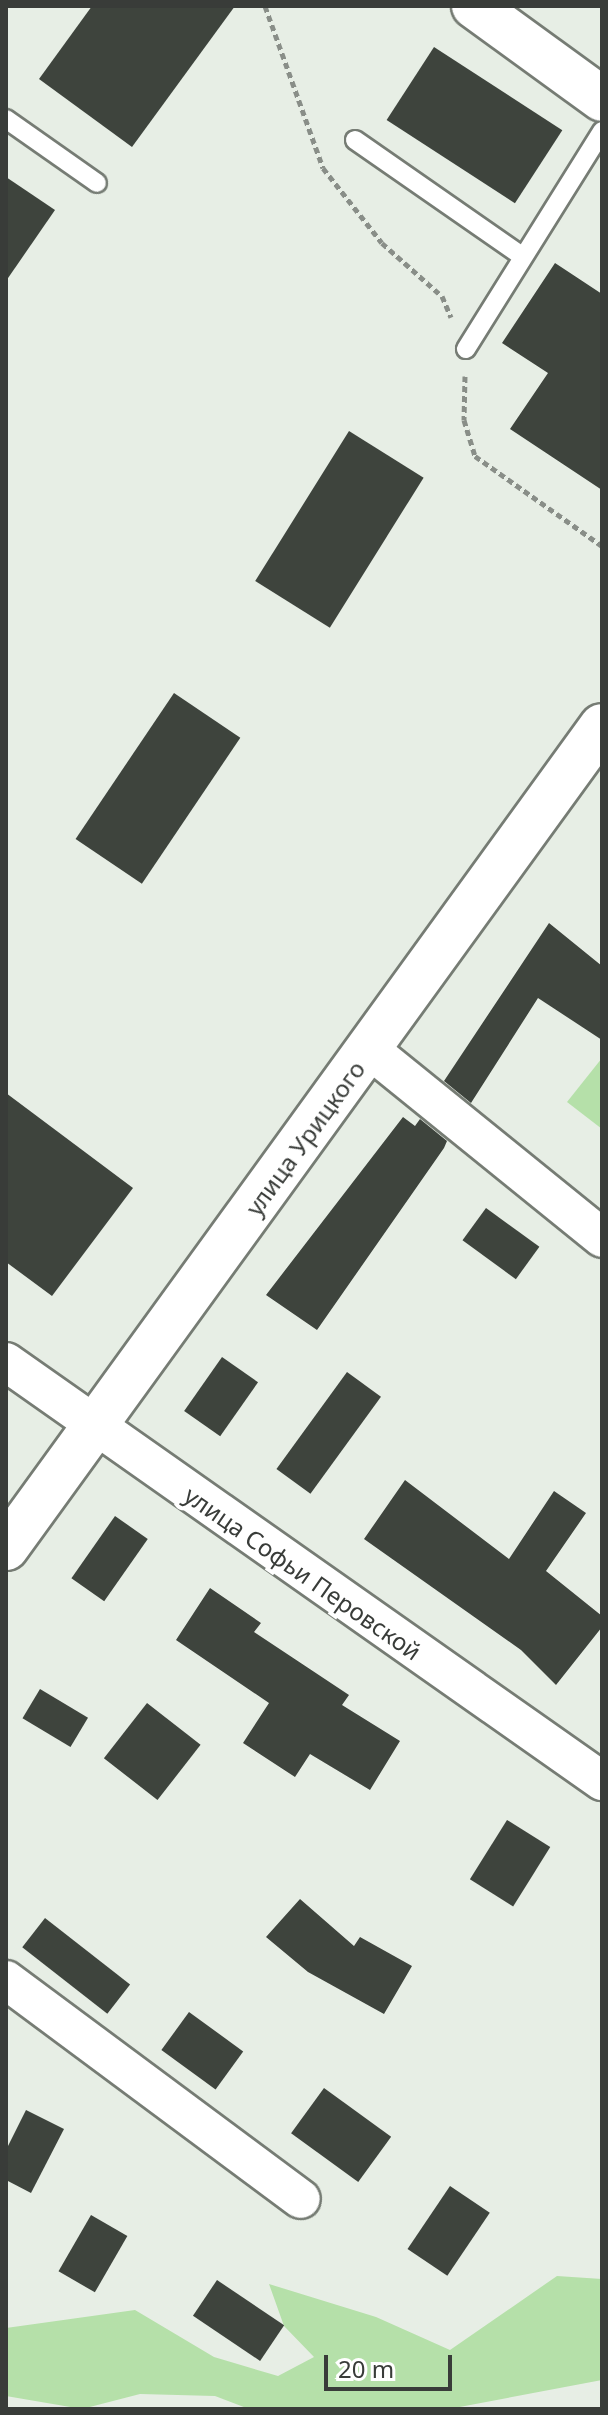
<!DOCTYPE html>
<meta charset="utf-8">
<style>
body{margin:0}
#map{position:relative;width:608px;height:2415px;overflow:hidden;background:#e7eee5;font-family:"Noto Sans",sans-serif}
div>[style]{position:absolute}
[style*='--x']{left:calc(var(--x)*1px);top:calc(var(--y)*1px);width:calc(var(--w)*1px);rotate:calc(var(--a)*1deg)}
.green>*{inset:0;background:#b5e0a9}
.building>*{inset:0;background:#3e443d;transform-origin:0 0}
.path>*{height:5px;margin-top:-2.5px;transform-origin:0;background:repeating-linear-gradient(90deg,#898e88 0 6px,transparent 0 10px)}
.roads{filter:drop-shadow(2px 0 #767c74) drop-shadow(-2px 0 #767c74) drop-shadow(0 2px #767c74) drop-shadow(0 -2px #767c74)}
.lane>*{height:18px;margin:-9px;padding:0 9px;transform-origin:9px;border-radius:9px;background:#fff}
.street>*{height:38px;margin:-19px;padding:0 19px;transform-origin:19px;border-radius:19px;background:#fff}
.secondary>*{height:44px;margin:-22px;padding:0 22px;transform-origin:22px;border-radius:22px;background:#fff}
.primary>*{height:44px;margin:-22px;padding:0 22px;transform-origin:22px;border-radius:22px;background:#fff}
span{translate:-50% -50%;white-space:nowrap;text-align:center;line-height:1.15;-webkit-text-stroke:8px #fff;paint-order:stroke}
.street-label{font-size:24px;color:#393c39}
.frame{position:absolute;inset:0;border:8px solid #393c39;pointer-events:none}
.scale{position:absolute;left:324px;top:2355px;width:128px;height:36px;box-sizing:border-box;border:4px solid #393c39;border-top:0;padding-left:10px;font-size:24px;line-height:28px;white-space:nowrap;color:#393c39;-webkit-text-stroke:6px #fff;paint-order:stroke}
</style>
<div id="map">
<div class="green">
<i style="clip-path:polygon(602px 1058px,602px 1129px,567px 1102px)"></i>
<i style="clip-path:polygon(557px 2276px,602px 2279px,602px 2380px,449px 2409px,249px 2409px,215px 2396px,140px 2394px,82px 2409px,6px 2396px,6px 2328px,135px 2310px,214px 2357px,278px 2376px,314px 2357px,284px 2326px,269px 2284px,376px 2317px,450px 2350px)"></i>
</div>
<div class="building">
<i style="clip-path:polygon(92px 6px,235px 6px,132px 147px,39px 79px)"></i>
<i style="left:434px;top:47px;width:153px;height:87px;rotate:33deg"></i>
<i style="clip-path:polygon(6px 177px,55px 210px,6px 281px)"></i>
<i style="clip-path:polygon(555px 263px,602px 294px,602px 490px,510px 429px,548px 373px,502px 343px)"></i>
<i style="left:349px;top:431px;width:88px;height:177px;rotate:32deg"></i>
<i style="left:174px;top:693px;width:80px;height:176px;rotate:34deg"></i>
<i style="clip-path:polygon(549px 923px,602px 966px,602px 1040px,538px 998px,471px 1103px,444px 1081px)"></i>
<i style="clip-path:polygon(6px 1093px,133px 1188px,52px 1296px,6px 1262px)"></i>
<i style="clip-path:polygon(403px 1117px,415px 1126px,420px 1119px,447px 1141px,444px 1148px,317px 1330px,266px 1295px)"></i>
<i style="left:486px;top:1208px;width:66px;height:40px;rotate:36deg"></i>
<i style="left:222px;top:1357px;width:44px;height:66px;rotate:35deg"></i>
<i style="left:347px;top:1372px;width:42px;height:120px;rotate:36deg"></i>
<i style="clip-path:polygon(405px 1480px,509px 1559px,554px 1491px,586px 1513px,546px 1571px,602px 1616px,602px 1627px,556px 1685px,521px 1650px,364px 1539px)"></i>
<i style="left:115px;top:1516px;width:40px;height:76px;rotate:35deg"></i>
<i style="clip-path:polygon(210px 1588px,261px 1623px,254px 1632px,349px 1695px,342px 1705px,400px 1741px,370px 1790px,310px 1754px,295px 1777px,243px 1743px,269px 1703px,176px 1640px)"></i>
<i style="left:40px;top:1689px;width:56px;height:34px;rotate:31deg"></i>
<i style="left:147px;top:1703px;width:68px;height:70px;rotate:38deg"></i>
<i style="left:507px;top:1820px;width:51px;height:70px;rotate:32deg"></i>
<i style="clip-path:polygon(300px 1899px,354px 1946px,360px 1937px,412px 1966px,384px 2014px,308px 1972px,266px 1937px)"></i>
<i style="left:45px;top:1918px;width:108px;height:37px;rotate:38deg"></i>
<i style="left:189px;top:2012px;width:67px;height:47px;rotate:36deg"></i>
<i style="left:324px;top:2088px;width:83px;height:56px;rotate:36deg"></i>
<i style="clip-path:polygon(26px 2110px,64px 2129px,31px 2193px,6px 2180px,6px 2150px)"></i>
<i style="left:450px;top:2186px;width:48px;height:76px;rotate:34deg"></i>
<i style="left:91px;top:2215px;width:42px;height:65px;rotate:30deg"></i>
<i style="left:217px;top:2280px;width:81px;height:43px;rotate:34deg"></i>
</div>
<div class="path">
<i style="--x:265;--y:6;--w:172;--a:70.3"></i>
<i style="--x:323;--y:168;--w:95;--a:51.8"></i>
<i style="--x:382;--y:243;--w:80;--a:41.5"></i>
<i style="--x:442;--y:296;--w:23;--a:67"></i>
<i style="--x:465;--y:376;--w:44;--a:91.3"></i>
<i style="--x:464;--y:420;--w:38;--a:73"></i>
<i style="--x:475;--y:456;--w:156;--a:35.3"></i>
</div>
<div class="roads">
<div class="lane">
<i style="--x:6;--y:119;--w:111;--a:35.1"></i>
<i style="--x:355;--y:140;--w:203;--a:34.8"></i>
<i style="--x:466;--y:349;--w:257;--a:-58"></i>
</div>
<div class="street">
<i style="--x:369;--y:1049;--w:300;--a:39"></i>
<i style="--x:6;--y:1362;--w:729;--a:35.11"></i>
<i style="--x:6;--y:1980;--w:367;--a:36.6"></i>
</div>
<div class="secondary">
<i style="--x:6;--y:1548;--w:1015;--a:-54.06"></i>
</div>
<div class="primary">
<i style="--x:474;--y:6;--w:158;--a:36"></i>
</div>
</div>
<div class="street-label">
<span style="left:305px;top:1138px;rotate:-54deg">улица Урицкого</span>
<span style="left:303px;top:1573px;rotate:35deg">улица Софьи Перовской</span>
</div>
<div class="frame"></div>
<div class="scale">20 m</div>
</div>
